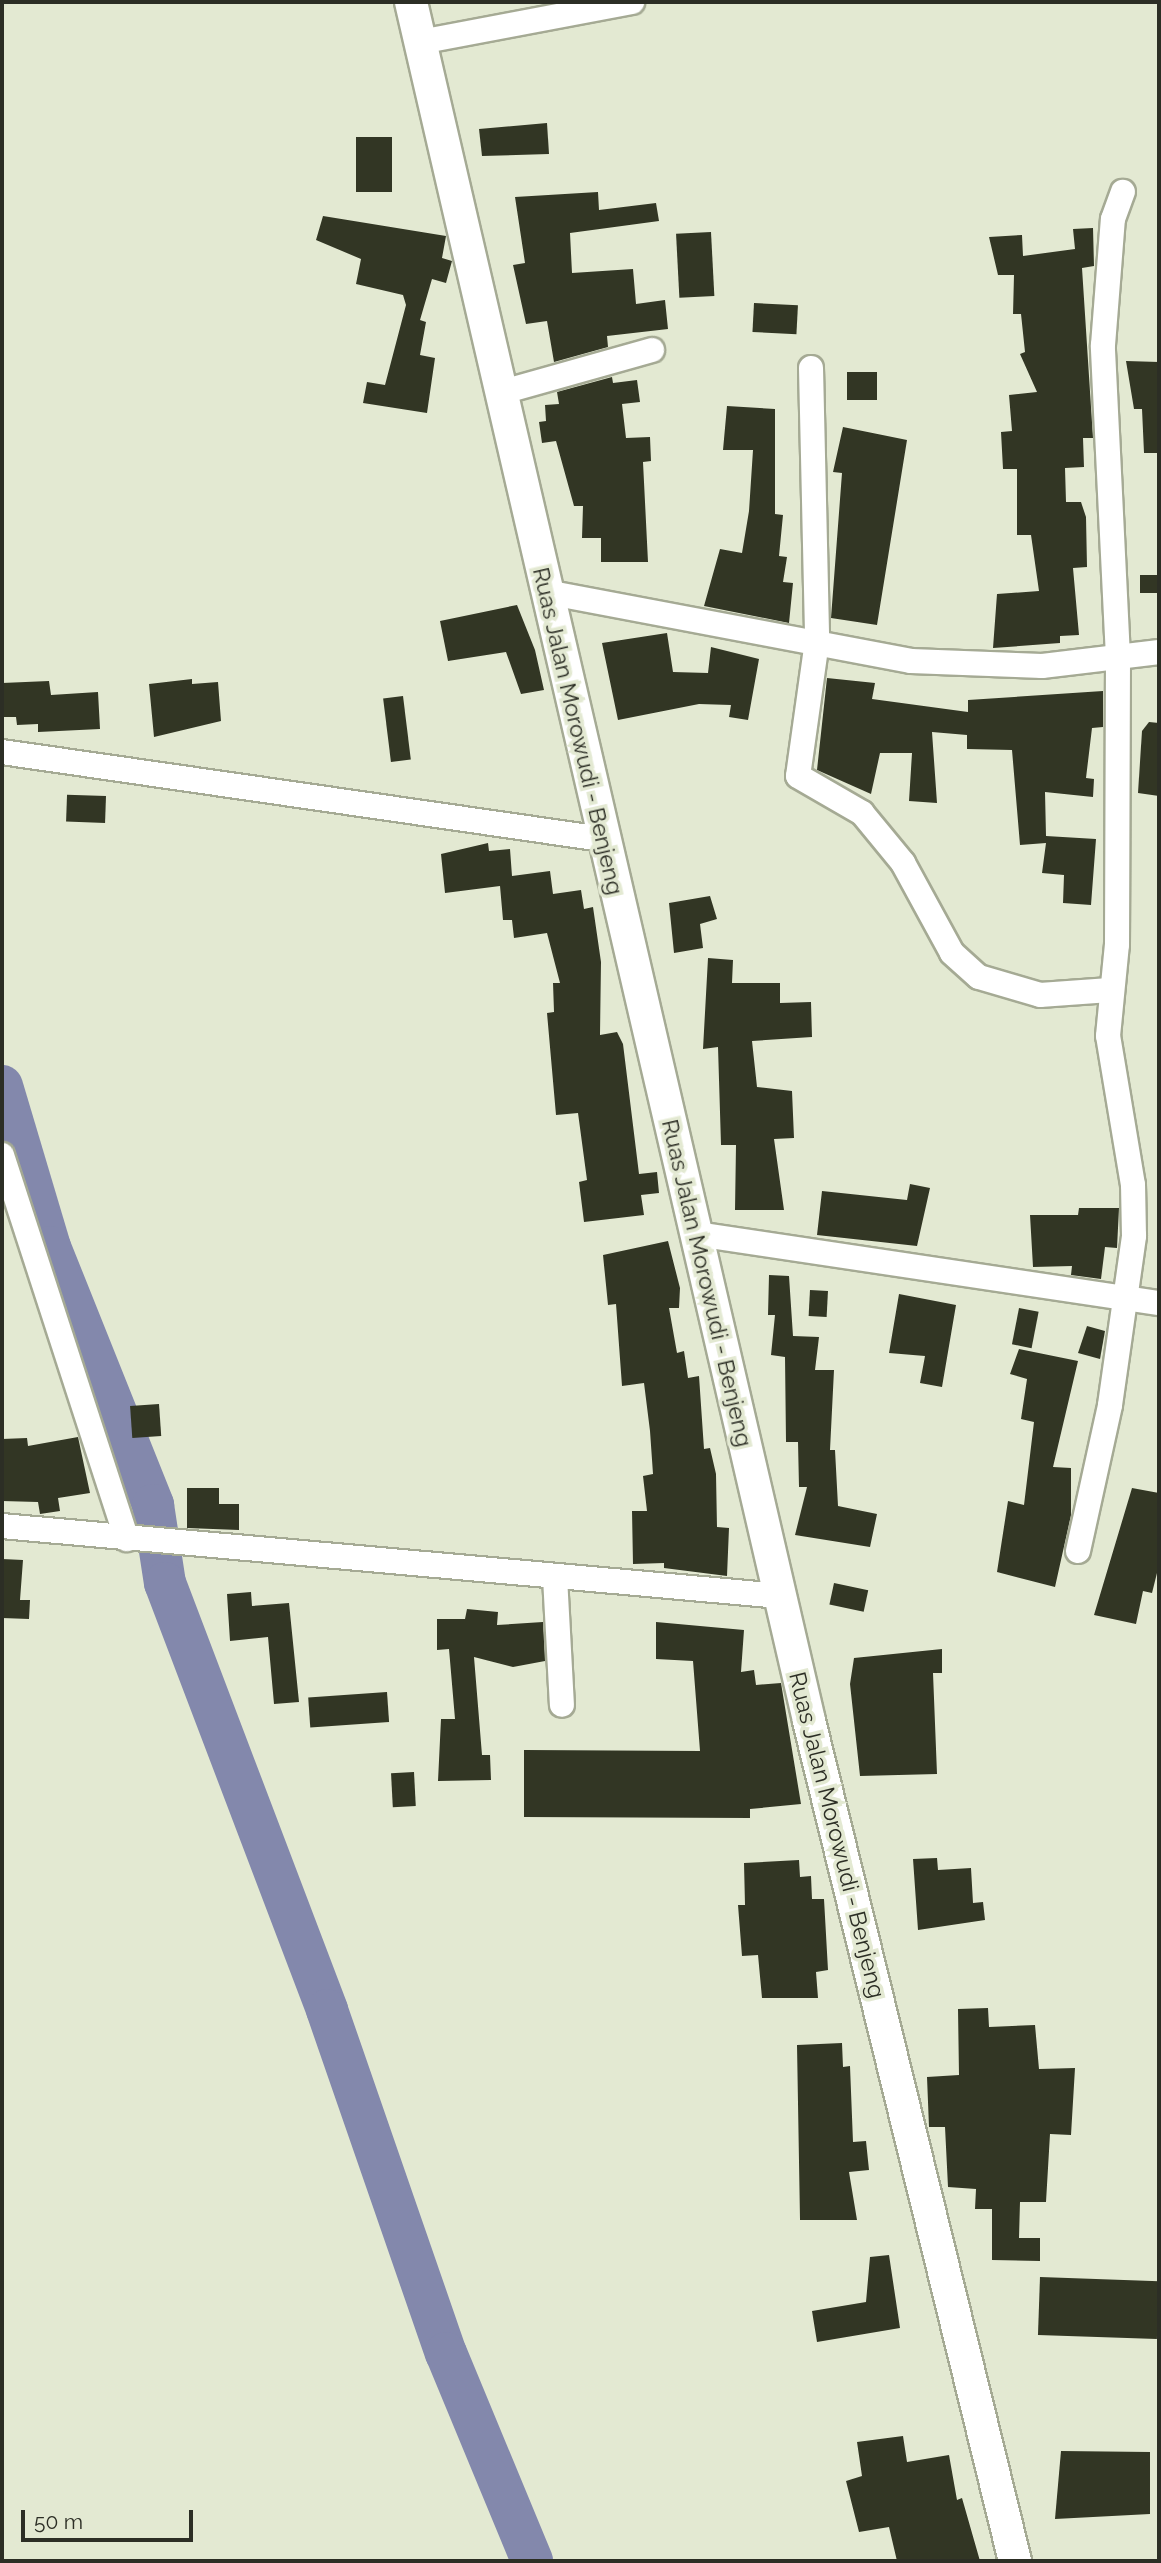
<!DOCTYPE html>
<style>
body{margin:0}
#map{position:relative;width:1161px;height:2563px;overflow:hidden;background:#e3e9d2;font-family:Raleway,sans-serif}
div>[style]{position:absolute}
[style*='--x']{left:calc(var(--x)*1px);top:calc(var(--y)*1px);width:calc(var(--w)*1px);rotate:calc(var(--a)*1deg)}
.river>*{height:42px;margin:-21px;padding:0 21px;transform-origin:21px;border-radius:21px;background:#8388ac}
.building>*{inset:0;background:#323624;transform-origin:0 0}
.roads{filter:drop-shadow(2px 0 #a5aa94) drop-shadow(-2px 0 #a5aa94) drop-shadow(0 2px #a5aa94) drop-shadow(0 -2px #a5aa94)}
.minor>*{height:24px;margin:-12px;padding:0 12px;transform-origin:12px;border-radius:12px;background:#fff}
.major>*{height:32px;margin:-16px;padding:0 16px;transform-origin:16px;border-radius:16px;background:#fff}
span{translate:-50% -50%;white-space:nowrap;text-align:center;line-height:1.15;-webkit-text-stroke:7px #e3e9d2;paint-order:stroke}
.street-label{font-size:23px;color:#2c2e25}
.frame{position:absolute;inset:0;border:4px solid #2c2e25;pointer-events:none}
.scale{position:absolute;left:21px;top:2510px;width:172px;height:32px;box-sizing:border-box;border:4px solid #2c2e25;border-top:0;padding-left:9px;font-size:21px;line-height:24px;white-space:nowrap;color:#2c2e25;-webkit-text-stroke:5px #e3e9d2;paint-order:stroke}
</style>
<div id="map">
<div class="river">
<i style="--x:2;--y:1086;--w:168;--a:73.4"></i>
<i style="--x:50;--y:1247;--w:278;--a:68.2"></i>
<i style="--x:153;--y:1505;--w:79;--a:81.3"></i>
<i style="--x:165;--y:1583;--w:457;--a:69.2"></i>
<i style="--x:327;--y:2010;--w:363;--a:70.9"></i>
<i style="--x:446;--y:2353;--w:225;--a:67.5"></i>
</div>
<div class="building">
<i style="clip-path:polygon(547px 123px,549px 154px,482px 156px,479px 129px)"></i>
<i style="left:356px;top:137px;width:36px;height:55px"></i>
<i style="clip-path:polygon(598px 192px,599px 210px,656px 203px,659px 221px,570px 233px,572px 273px,633px 269px,636px 304px,665px 300px,668px 329px,607px 336px,608px 347px,554px 362px,547px 321px,526px 324px,513px 265px,525px 263px,515px 197px)"></i>
<i style="clip-path:polygon(323px 216px,446px 236px,442px 258px,452px 261px,446px 283px,432px 279px,420px 320px,426px 322px,420px 355px,435px 358px,427px 413px,363px 403px,367px 382px,385px 385px,406px 305px,403px 295px,356px 284px,361px 259px,316px 240px)"></i>
<i style="clip-path:polygon(1093px 228px,1094px 266px,1082px 268px,1093px 438px,1083px 438px,1084px 467px,1065px 468px,1066px 502px,1081px 502px,1086px 517px,1087px 567px,1073px 568px,1079px 635px,1060px 636px,1060px 643px,993px 648px,997px 594px,1039px 591px,1031px 535px,1017px 535px,1017px 469px,1003px 469px,1001px 432px,1012px 431px,1009px 395px,1037px 392px,1020px 354px,1025px 352px,1021px 314px,1013px 314px,1014px 275px,998px 275px,989px 237px,1022px 235px,1023px 256px,1075px 249px,1073px 229px)"></i>
<i style="left:711px;top:232px;width:64px;height:35px;rotate:87deg"></i>
<i style="left:754px;top:303px;width:44px;height:29px;rotate:3deg"></i>
<i style="clip-path:polygon(1126px 361px,1159px 362px,1159px 453px,1144px 453px,1142px 409px,1134px 409px)"></i>
<i style="left:847px;top:372px;width:30px;height:28px"></i>
<i style="clip-path:polygon(612px 377px,613px 383px,637px 380px,640px 402px,622px 404px,626px 438px,650px 437px,651px 461px,643px 462px,648px 562px,601px 562px,601px 538px,582px 538px,583px 506px,574px 506px,556px 441px,542px 443px,539px 422px,546px 421px,545px 405px,559px 404px,557px 392px)"></i>
<i style="clip-path:polygon(727px 406px,775px 409px,775px 514px,783px 515px,779px 556px,787px 557px,783px 582px,793px 583px,789px 623px,704px 606px,720px 549px,742px 553px,749px 511px,753px 450px,723px 450px)"></i>
<i style="clip-path:polygon(843px 427px,907px 440px,877px 625px,831px 618px,842px 473px,833px 472px)"></i>
<i style="left:1159px;top:575px;width:18px;height:19px;rotate:90deg"></i>
<i style="clip-path:polygon(517px 605px,535px 650px,544px 690px,521px 694px,506px 652px,448px 661px,440px 621px)"></i>
<i style="clip-path:polygon(667px 633px,673px 672px,708px 673px,711px 647px,759px 659px,748px 720px,729px 717px,731px 705px,699px 704px,618px 720px,602px 643px)"></i>
<i style="clip-path:polygon(827px 678px,875px 683px,872px 699px,968px 712px,968px 700px,1103px 691px,1103px 727px,1092px 728px,1086px 778px,1094px 779px,1093px 797px,1045px 792px,1046px 836px,1096px 839px,1091px 905px,1063px 903px,1064px 875px,1042px 873px,1046px 843px,1020px 845px,1012px 750px,967px 749px,967px 735px,932px 732px,937px 803px,909px 801px,912px 753px,880px 753px,871px 794px,817px 770px)"></i>
<i style="clip-path:polygon(192px 679px,192px 684px,218px 682px,221px 721px,154px 737px,149px 684px)"></i>
<i style="clip-path:polygon(49px 681px,51px 695px,98px 692px,100px 729px,38px 732px,38px 724px,17px 725px,16px 717px,2px 717px,2px 683px)"></i>
<i style="left:403px;top:696px;width:64px;height:20px;rotate:83deg"></i>
<i style="clip-path:polygon(1149px 722px,1159px 723px,1159px 796px,1138px 793px,1142px 731px)"></i>
<i style="left:106px;top:796px;width:27px;height:39px;rotate:92deg"></i>
<i style="clip-path:polygon(488px 843px,489px 851px,510px 849px,512px 876px,550px 871px,553px 894px,581px 890px,584px 909px,593px 907px,601px 962px,600px 1035px,617px 1032px,623px 1044px,639px 1174px,657px 1172px,659px 1193px,641px 1195px,644px 1215px,584px 1222px,579px 1182px,587px 1180px,578px 1113px,556px 1115px,547px 1013px,554px 1012px,553px 983px,560px 983px,547px 933px,514px 938px,512px 920px,503px 920px,500px 886px,445px 893px,441px 854px)"></i>
<i style="clip-path:polygon(710px 896px,717px 919px,700px 924px,703px 948px,674px 953px,669px 903px)"></i>
<i style="clip-path:polygon(708px 958px,733px 960px,732px 983px,780px 983px,780px 1003px,811px 1002px,812px 1037px,752px 1041px,757px 1087px,792px 1091px,794px 1138px,774px 1139px,784px 1210px,735px 1210px,736px 1145px,721px 1145px,718px 1047px,703px 1049px)"></i>
<i style="clip-path:polygon(910px 1184px,930px 1188px,917px 1246px,817px 1235px,822px 1191px,907px 1200px)"></i>
<i style="clip-path:polygon(1079px 1208px,1119px 1208px,1117px 1248px,1105px 1247px,1101px 1279px,1071px 1275px,1072px 1266px,1033px 1267px,1030px 1215px,1078px 1215px)"></i>
<i style="clip-path:polygon(668px 1241px,680px 1288px,679px 1308px,669px 1308px,677px 1353px,684px 1351px,688px 1378px,699px 1376px,704px 1449px,710px 1448px,716px 1474px,717px 1527px,729px 1528px,727px 1576px,664px 1568px,664px 1563px,633px 1564px,632px 1511px,647px 1511px,643px 1476px,653px 1474px,650px 1431px,644px 1383px,622px 1386px,616px 1304px,608px 1305px,603px 1255px)"></i>
<i style="clip-path:polygon(769px 1275px,789px 1276px,793px 1336px,819px 1337px,815px 1370px,834px 1370px,830px 1450px,835px 1450px,838px 1506px,877px 1514px,870px 1547px,795px 1535px,807px 1487px,799px 1487px,798px 1442px,786px 1442px,785px 1357px,771px 1355px,775px 1315px,768px 1315px)"></i>
<i style="left:810px;top:1290px;width:18px;height:26px;rotate:3deg"></i>
<i style="clip-path:polygon(899px 1294px,956px 1305px,942px 1387px,920px 1383px,925px 1356px,889px 1353px)"></i>
<i style="left:1019px;top:1308px;width:20px;height:37px;rotate:11deg"></i>
<i style="clip-path:polygon(1087px 1326px,1105px 1331px,1100px 1359px,1078px 1353px)"></i>
<i style="clip-path:polygon(1019px 1349px,1078px 1361px,1053px 1467px,1071px 1468px,1071px 1515px,1055px 1587px,997px 1572px,1008px 1501px,1024px 1505px,1034px 1422px,1021px 1419px,1027px 1379px,1010px 1374px)"></i>
<i style="left:159px;top:1404px;width:32px;height:29px;rotate:86deg"></i>
<i style="clip-path:polygon(78px 1437px,90px 1493px,58px 1498px,60px 1511px,40px 1514px,38px 1502px,2px 1501px,2px 1439px,27px 1438px,28px 1446px)"></i>
<i style="clip-path:polygon(187px 1488px,219px 1488px,219px 1504px,239px 1504px,239px 1530px,187px 1528px)"></i>
<i style="clip-path:polygon(1132px 1488px,1159px 1493px,1159px 1565px,1152px 1593px,1143px 1591px,1136px 1624px,1094px 1615px)"></i>
<i style="clip-path:polygon(2px 1559px,23px 1560px,20px 1600px,30px 1600px,29px 1619px,2px 1618px)"></i>
<i style="left:834px;top:1583px;width:35px;height:22px;rotate:12deg"></i>
<i style="clip-path:polygon(251px 1592px,252px 1606px,289px 1603px,299px 1702px,274px 1704px,268px 1637px,230px 1641px,227px 1594px)"></i>
<i style="clip-path:polygon(467px 1609px,498px 1612px,497px 1625px,543px 1622px,545px 1661px,513px 1667px,474px 1657px,482px 1755px,490px 1755px,491px 1780px,438px 1781px,441px 1719px,455px 1719px,449px 1649px,437px 1650px,437px 1619px,465px 1619px)"></i>
<i style="clip-path:polygon(656px 1622px,744px 1630px,741px 1672px,754px 1670px,756px 1685px,781px 1683px,801px 1804px,750px 1809px,750px 1818px,524px 1817px,524px 1750px,700px 1751px,693px 1661px,656px 1659px)"></i>
<i style="clip-path:polygon(942px 1649px,942px 1673px,933px 1673px,937px 1774px,860px 1776px,850px 1684px,854px 1658px)"></i>
<i style="left:387px;top:1692px;width:30px;height:79px;rotate:86deg"></i>
<i style="left:414px;top:1772px;width:34px;height:23px;rotate:87deg"></i>
<i style="clip-path:polygon(937px 1858px,938px 1870px,971px 1868px,973px 1903px,983px 1902px,985px 1920px,918px 1930px,913px 1859px)"></i>
<i style="clip-path:polygon(799px 1860px,800px 1877px,811px 1876px,812px 1899px,824px 1899px,828px 1970px,816px 1972px,818px 1998px,762px 1998px,758px 1955px,742px 1956px,738px 1905px,745px 1905px,744px 1863px)"></i>
<i style="clip-path:polygon(988px 2008px,989px 2027px,1035px 2025px,1039px 2069px,1075px 2068px,1071px 2135px,1050px 2134px,1046px 2202px,1020px 2202px,1019px 2238px,1040px 2238px,1040px 2261px,992px 2260px,992px 2209px,975px 2209px,976px 2189px,948px 2187px,945px 2127px,929px 2127px,927px 2077px,959px 2075px,958px 2009px)"></i>
<i style="clip-path:polygon(842px 2043px,843px 2067px,850px 2066px,853px 2142px,866px 2141px,869px 2170px,849px 2172px,857px 2220px,800px 2220px,797px 2045px)"></i>
<i style="clip-path:polygon(889px 2255px,900px 2328px,817px 2342px,812px 2311px,866px 2302px,870px 2257px)"></i>
<i style="left:1040px;top:2277px;width:119px;height:58px;rotate:2deg"></i>
<i style="clip-path:polygon(903px 2436px,907px 2462px,949px 2455px,957px 2500px,962px 2498px,980px 2561px,897px 2561px,889px 2527px,859px 2532px,846px 2481px,862px 2476px,857px 2442px)"></i>
<i style="clip-path:polygon(1061px 2451px,1150px 2452px,1150px 2514px,1055px 2519px)"></i>
</div>
<div class="roads">
<div class="minor">
<i style="--x:420;--y:42;--w:216;--a:-10.7"></i>
<i style="--x:811;--y:368;--w:273;--a:88.7"></i>
<i style="--x:817;--y:641;--w:136;--a:98"></i>
<i style="--x:798;--y:776;--w:74;--a:30"></i>
<i style="--x:862;--y:813;--w:65;--a:50.6"></i>
<i style="--x:903;--y:863;--w:102;--a:61.4"></i>
<i style="--x:952;--y:953;--w:36;--a:42"></i>
<i style="--x:979;--y:977;--w:64;--a:16.4"></i>
<i style="--x:1040;--y:995;--w:70;--a:-4.1"></i>
<i style="--x:499;--y:393;--w:159;--a:-15.7"></i>
<i style="--x:546;--y:592;--w:371;--a:10.7"></i>
<i style="--x:911;--y:661;--w:131;--a:2.2"></i>
<i style="--x:1042;--y:666;--w:118;--a:-6.8"></i>
<i style="--x:2;--y:752;--w:606;--a:8.25"></i>
<i style="--x:2;--y:1155;--w:404;--a:72"></i>
<i style="--x:696;--y:1234;--w:468;--a:8.5"></i>
<i style="--x:2;--y:1526;--w:781;--a:5.14"></i>
<i style="--x:1078;--y:1551;--w:149;--a:-77.6"></i>
<i style="--x:1110;--y:1405;--w:171;--a:-81.9"></i>
<i style="--x:1134;--y:1236;--w:51;--a:-91.1"></i>
<i style="--x:1133;--y:1185;--w:151;--a:-99.5"></i>
<i style="--x:1108;--y:1036;--w:91;--a:-84.4"></i>
<i style="--x:1117;--y:945;--w:288;--a:-89.8"></i>
<i style="--x:1118;--y:657;--w:312;--a:-92.8"></i>
<i style="--x:1103;--y:345;--w:126;--a:-85.5"></i>
<i style="--x:1113;--y:219;--w:29;--a:-70"></i>
<i style="--x:555;--y:1577;--w:128;--a:86.9"></i>
</div>
<div class="major">
<i style="--x:411;--y:2;--w:1764;--a:76.96"></i>
<i style="--x:809;--y:1721;--w:865;--a:76.22"></i>
</div>
</div>
<div class="street-label">
<span style="left:578px;top:731px;rotate:77deg">Ruas Jalan Morowudi - Benjeng</span>
<span style="left:707px;top:1283px;rotate:77deg">Ruas Jalan Morowudi - Benjeng</span>
<span style="left:837px;top:1835px;rotate:76deg">Ruas Jalan Morowudi - Benjeng</span>
</div>
<div class="frame"></div>
<div class="scale">50 m</div>
</div>
